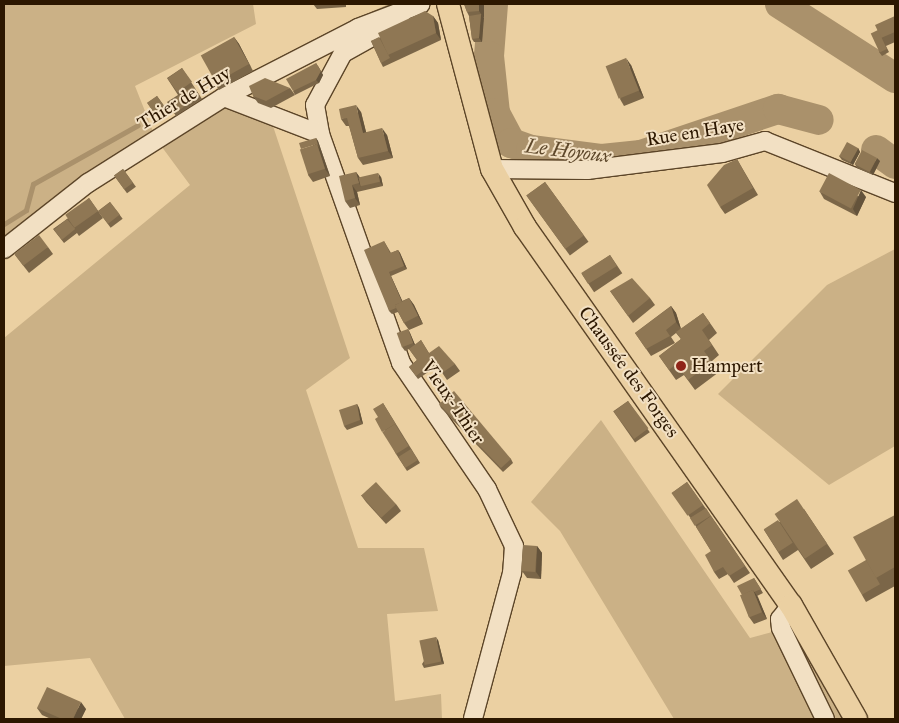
<!DOCTYPE html>
<meta charset="utf-8">
<style>
body{margin:0}
#map{position:relative;width:899px;height:723px;overflow:hidden;background:#ebd0a2;font-family:"IM FELL Great Primer",serif}
div>[style]{position:absolute}
[style*='--x']{left:calc(var(--x)*1px);top:calc(var(--y)*1px);width:calc(var(--w)*1px);rotate:calc(var(--a)*1deg)}
.green>*{inset:0;background:#cbb186}
.stream>*{height:5px;margin:-2.5px;padding:0 2.5px;transform-origin:2.5px;border-radius:2.5px;background:#aa916b}
.river>*{height:30px;margin:-15px;padding:0 15px;transform-origin:15px;border-radius:15px;background:#aa916b}
.roads{filter:drop-shadow(1px 0 #5c4528) drop-shadow(-1px 0 #5c4528) drop-shadow(0 1px #5c4528) drop-shadow(0 -1px #5c4528)}
.minor>*{height:18px;margin:-9px;padding:0 9px;transform-origin:9px;border-radius:9px;background:#f2e0c3}
.major>*{height:22px;margin:-11px;padding:0 11px;transform-origin:11px;border-radius:11px;background:#ebd0a2}
.wall>*{inset:0;background:#7b6648;transform-origin:0 0}
.shaded-wall>*{inset:0;background:#64533b}
.building>*{inset:0;background:#8f7754;transform-origin:0 0}
.dots>*{width:14px;height:14px;translate:-50% -50%;box-sizing:border-box;border:2px solid #f2e0c3;border-radius:50%}
span{translate:-50% -50%;white-space:nowrap;text-align:center;line-height:1.15;-webkit-text-stroke:4px #f2e0c3;paint-order:stroke}
.street-label{font-size:19px;color:#2c1700}
.poi-label{font-size:19px;color:#2c1700}
.left{translate:0 -50%;text-align:left}
.water-label{font-size:20px;color:#5e482b;font-style:italic}
.frame{position:absolute;inset:0;border:5px solid #2c1700;pointer-events:none}
</style>
<div id="map">
<div class="green">
<i style="clip-path:polygon(4px 4px,253px 4px,256px 24px,135px 86px,156px 139px,224px 97px,268px 111px,350px 358px,306px 390px,358px 548px,424px 548px,438px 611px,387px 614px,395px 701px,441px 694px,442px 719px,125px 719px,90px 658px,4px 666px,4px 338px,190px 185px,156px 139px,4px 249px)"></i>
<i style="clip-path:polygon(895px 249px,895px 446px,829px 485px,718px 394px,827px 285px)"></i>
<i style="clip-path:polygon(601px 420px,750px 638px,802px 624px,856px 719px,674px 719px,560px 531px,531px 502px)"></i>
</div>
<div class="stream">
<i style="--x:373;--y:13;--w:23;--a:-23"></i>
<i style="--x:4;--y:224;--w:26;--a:-32"></i>
<i style="--x:26;--y:210;--w:27;--a:-75"></i>
<i style="--x:33;--y:184;--w:120;--a:-29.3"></i>
</div>
<div class="river">
<i style="--x:493;--y:4;--w:52;--a:94.4"></i>
<i style="--x:489;--y:56;--w:57;--a:84"></i>
<i style="--x:495;--y:113;--w:34;--a:62"></i>
<i style="--x:511;--y:143;--w:21;--a:19"></i>
<i style="--x:531;--y:150;--w:72;--a:7.2"></i>
<i style="--x:602;--y:159;--w:39;--a:-6"></i>
<i style="--x:641;--y:155;--w:145;--a:-18.6"></i>
<i style="--x:778;--y:109;--w:42;--a:15"></i>
<i style="--x:780;--y:4;--w:137;--a:32.8"></i>
<i style="--x:876;--y:150;--w:24;--a:36"></i>
</div>
<div class="roads">
<div class="minor">
<i style="--x:402;--y:11;--w:11;--a:105"></i>
<i style="--x:399;--y:22;--w:64;--a:151"></i>
<i style="--x:343;--y:53;--w:59;--a:118.3"></i>
<i style="--x:315;--y:105;--w:29;--a:80"></i>
<i style="--x:320;--y:134;--w:243;--a:70.5"></i>
<i style="--x:401;--y:363;--w:153;--a:55.7"></i>
<i style="--x:487;--y:489;--w:63;--a:64.7"></i>
<i style="--x:514;--y:546;--w:27;--a:94"></i>
<i style="--x:512;--y:573;--w:151;--a:105"></i>
<i style="--x:224;--y:97;--w:103;--a:21.1"></i>
<i style="--x:492;--y:169;--w:95;--a:0.6"></i>
<i style="--x:587;--y:170;--w:136;--a:-7.2"></i>
<i style="--x:722;--y:153;--w:45;--a:-15.6"></i>
<i style="--x:765;--y:141;--w:140;--a:21.8"></i>
<i style="--x:4;--y:249;--w:107;--a:-38.2"></i>
<i style="--x:88;--y:183;--w:161;--a:-32.3"></i>
<i style="--x:224;--y:97;--w:151;--a:-27.2"></i>
<i style="--x:358;--y:28;--w:67;--a:-20.9"></i>
<i style="--x:791;--y:605;--w:18;--a:128"></i>
<i style="--x:780;--y:619;--w:9;--a:84"></i>
<i style="--x:781;--y:628;--w:101;--a:64.2"></i>
</div>
<div class="major">
<i style="--x:448;--y:4;--w:171;--a:75.1"></i>
<i style="--x:492;--y:169;--w:67;--a:60.4"></i>
<i style="--x:525;--y:227;--w:462;--a:54.9"></i>
<i style="--x:791;--y:605;--w:131;--a:60.3"></i>
</div>
</div>
<div class="wall">
<i style="clip-path:polygon(313px 4px,346px 4px,346px 7px,317px 9px)"></i>
<i style="clip-path:polygon(464px 4px,484px 4px,482px 42px,474px 42px,472px 39px,469px 16px,467px 12px)"></i>
<i style="clip-path:polygon(433px 16px,438px 23px,441px 40px,383px 67px,381px 63px,371px 41px)"></i>
<i style="clip-path:polygon(895px 16px,895px 42px,886px 46px,889px 52px,882px 56px,879px 52px,878px 30px)"></i>
<i style="clip-path:polygon(234px 37px,239px 44px,253px 71px,219px 90px,214px 82px)"></i>
<i style="clip-path:polygon(631px 65px,644px 98px,624px 106px,620px 99px)"></i>
<i style="clip-path:polygon(318px 66px,323px 75px,319px 83px,295px 95px,293px 91px)"></i>
<i style="clip-path:polygon(182px 68px,202px 99px,176px 116px,167px 102px,178px 95px,167px 78px)"></i>
<i style="clip-path:polygon(290px 88px,295px 95px,271px 108px,258px 103px,253px 96px)"></i>
<i style="left:157px;top:96px;width:19px;height:12px;rotate:54deg"></i>
<i style="clip-path:polygon(361px 112px,366px 132px,387px 135px,393px 158px,363px 165px,358px 158px,349px 126px,346px 126px,341px 119px)"></i>
<i style="clip-path:polygon(316px 138px,318px 141px,330px 176px,313px 182px,308px 175px)"></i>
<i style="clip-path:polygon(858px 148px,860px 152px,853px 165px,842px 160px,839px 156px)"></i>
<i style="clip-path:polygon(737px 159px,741px 166px,758px 195px,725px 214px,720px 207px)"></i>
<i style="clip-path:polygon(880px 161px,873px 175px,857px 168px,855px 164px)"></i>
<i style="left:123px;top:169px;width:22px;height:11px;rotate:54deg"></i>
<i style="clip-path:polygon(356px 172px,360px 178px,381px 177px,383px 186px,357px 192px,360px 205px,350px 208px,345px 201px)"></i>
<i style="left:545px;top:182px;width:74px;height:23px;rotate:54deg"></i>
<i style="clip-path:polygon(820px 192px,866px 197px,857px 216px,824px 199px)"></i>
<i style="clip-path:polygon(89px 198px,103px 218px,79px 236px,77px 233px,64px 243px,53px 229px,67px 219px)"></i>
<i style="left:110px;top:202px;width:21px;height:15px;rotate:53deg"></i>
<i style="clip-path:polygon(384px 241px,391px 253px,398px 250px,400px 253px,407px 269px,391px 276px,402px 301px,409px 298px,414px 305px,423px 324px,409px 330px,404px 323px,398px 312px,392px 314px,389px 311px)"></i>
<i style="clip-path:polygon(48px 247px,53px 254px,29px 273px,15px 255px)"></i>
<i style="left:610px;top:255px;width:22px;height:34px;rotate:56deg"></i>
<i style="clip-path:polygon(610px 291px,650px 298px,655px 305px,633px 323px)"></i>
<i style="clip-path:polygon(671px 306px,676px 313px,681px 329px,703px 313px,717px 333px,709px 340px,719px 355px,712px 361px,719px 372px,695px 390px,684px 375px,676px 380px,659px 356px,681px 339px,676px 333px,671px 337px,675px 343px,651px 356px,635px 333px)"></i>
<i style="clip-path:polygon(408px 329px,410px 333px,415px 345px,421px 340px,429px 353px,455px 364px,460px 371px,447px 380px,429px 353px,437px 366px,418px 379px,409px 367px,417px 360px,409px 349px,405px 351px,402px 347px)"></i>
<i style="left:628px;top:401px;width:38px;height:18px;rotate:55deg"></i>
<i style="clip-path:polygon(383px 403px,420px 463px,407px 471px,396px 454px,378px 417px)"></i>
<i style="clip-path:polygon(357px 404px,359px 408px,363px 424px,347px 430px,344px 426px)"></i>
<i style="clip-path:polygon(439px 404px,511px 459px,513px 463px,503px 472px,441px 408px)"></i>
<i style="clip-path:polygon(687px 482px,716px 523px,750px 573px,734px 583px,728px 574px,719px 579px,714px 572px,711px 551px,692px 520px,672px 493px)"></i>
<i style="clip-path:polygon(361px 495px,396px 504px,401px 511px,386px 524px,366px 502px)"></i>
<i style="clip-path:polygon(804px 509px,834px 554px,811px 569px,798px 550px,783px 560px,764px 530px)"></i>
<i style="clip-path:polygon(895px 515px,895px 586px,866px 602px,862px 595px,866px 560px)"></i>
<i style="clip-path:polygon(537px 546px,542px 553px,541px 579px,527px 578px,522px 571px)"></i>
<i style="clip-path:polygon(754px 578px,763px 593px,757px 596px,767px 619px,754px 624px,749px 617px,742px 595px)"></i>
<i style="clip-path:polygon(438px 640px,444px 664px,424px 668px,422px 664px)"></i>
<i style="clip-path:polygon(37px 708px,86px 709px,81px 719px,51px 719px,42px 715px)"></i>
</div>
<div class="shaded-wall">
<i style="clip-path:polygon(479px 4px,484px 4px,484px 18px,479px 11px)"></i>
<i style="clip-path:polygon(481px 14px,484px 18px,482px 42px,479px 38px)"></i>
<i style="clip-path:polygon(433px 16px,438px 23px,441px 40px,436px 33px)"></i>
<i style="clip-path:polygon(234px 37px,239px 44px,253px 71px,249px 64px)"></i>
<i style="clip-path:polygon(626px 58px,631px 65px,644px 98px,639px 91px)"></i>
<i style="clip-path:polygon(316px 63px,323px 75px,319px 83px,316px 80px)"></i>
<i style="clip-path:polygon(356px 105px,361px 112px,368px 140px,363px 133px)"></i>
<i style="clip-path:polygon(382px 128px,387px 135px,393px 158px,388px 151px)"></i>
<i style="clip-path:polygon(316px 138px,318px 141px,330px 176px,325px 169px,317px 144px)"></i>
<i style="clip-path:polygon(858px 148px,860px 152px,853px 165px,850px 162px)"></i>
<i style="clip-path:polygon(877px 158px,880px 161px,873px 175px,870px 172px)"></i>
<i style="clip-path:polygon(356px 172px,361px 179px,361px 187px,359px 183px)"></i>
<i style="clip-path:polygon(378px 173px,381px 177px,383px 186px,380px 182px)"></i>
<i style="clip-path:polygon(352px 185px,357px 192px,360px 205px,355px 198px)"></i>
<i style="clip-path:polygon(861px 190px,866px 197px,857px 216px,853px 209px)"></i>
<i style="clip-path:polygon(398px 250px,400px 253px,407px 269px,404px 266px)"></i>
<i style="clip-path:polygon(389px 272px,391px 276px,406px 309px,403px 305px)"></i>
<i style="clip-path:polygon(409px 298px,414px 305px,423px 324px,418px 316px)"></i>
<i style="clip-path:polygon(671px 306px,676px 313px,681px 329px,676px 322px)"></i>
<i style="clip-path:polygon(408px 329px,410px 333px,416px 347px,413px 343px)"></i>
<i style="clip-path:polygon(357px 404px,359px 408px,363px 424px,360px 420px)"></i>
<i style="clip-path:polygon(537px 546px,542px 553px,541px 579px,536px 572px)"></i>
<i style="clip-path:polygon(753px 590px,758px 597px,767px 619px,762px 612px)"></i>
<i style="clip-path:polygon(436px 637px,438px 640px,444px 664px,441px 661px)"></i>
<i style="clip-path:polygon(81px 702px,86px 709px,81px 719px,73px 719px)"></i>
</div>
<div class="building">
<i style="clip-path:polygon(464px 4px,479px 4px,479px 11px,467px 12px)"></i>
<i style="clip-path:polygon(425px 11px,433px 16px,436px 33px,388px 55px,378px 33px)"></i>
<i style="clip-path:polygon(481px 14px,479px 38px,472px 39px,469px 16px)"></i>
<i style="clip-path:polygon(895px 16px,895px 32px,881px 38px,875px 25px)"></i>
<i style="left:878px;top:30px;width:21px;height:8px;rotate:65deg"></i>
<i style="left:234px;top:37px;width:31px;height:38px;rotate:61deg"></i>
<i style="clip-path:polygon(379px 37px,390px 58px,381px 63px,371px 41px)"></i>
<i style="left:626px;top:58px;width:35px;height:22px;rotate:68deg"></i>
<i style="clip-path:polygon(316px 63px,321px 71px,316px 80px,293px 91px,286px 79px)"></i>
<i style="left:182px;top:68px;width:17px;height:18px;rotate:54deg"></i>
<i style="clip-path:polygon(265px 78px,290px 88px,266px 101px,253px 96px,249px 86px)"></i>
<i style="left:193px;top:86px;width:12px;height:31px;rotate:55deg"></i>
<i style="left:157px;top:96px;width:14px;height:12px;rotate:56deg"></i>
<i style="clip-path:polygon(356px 105px,363px 133px,382px 128px,388px 151px,358px 158px,347px 118px,341px 119px,339px 109px)"></i>
<i style="clip-path:polygon(316px 138px,319px 148px,317px 144px,301px 149px,299px 143px)"></i>
<i style="left:847px;top:142px;width:13px;height:16px;rotate:29deg"></i>
<i style="left:317px;top:144px;width:26px;height:18px;rotate:72deg"></i>
<i style="left:862px;top:150px;width:17px;height:16px;rotate:28deg"></i>
<i style="clip-path:polygon(737px 159px,753px 188px,720px 207px,707px 185px,724px 165px)"></i>
<i style="left:123px;top:169px;width:17px;height:11px;rotate:54deg"></i>
<i style="clip-path:polygon(356px 172px,359px 183px,352px 185px,355px 198px,345px 201px,339px 176px)"></i>
<i style="left:378px;top:173px;width:9px;height:20px;rotate:77deg"></i>
<i style="left:829px;top:173px;width:36px;height:21px;rotate:28deg"></i>
<i style="left:545px;top:182px;width:66px;height:23px;rotate:54deg"></i>
<i style="left:89px;top:198px;width:16px;height:29px;rotate:55deg"></i>
<i style="left:110px;top:202px;width:16px;height:15px;rotate:52deg"></i>
<i style="left:67px;top:219px;width:13px;height:17px;rotate:51deg"></i>
<i style="left:39px;top:235px;width:15px;height:31px;rotate:53deg"></i>
<i style="clip-path:polygon(384px 241px,390px 253px,398px 250px,404px 266px,389px 272px,402px 302px,395px 305px,396px 308px,389px 311px,364px 250px)"></i>
<i style="left:610px;top:255px;width:13px;height:34px;rotate:58deg"></i>
<i style="clip-path:polygon(632px 278px,650px 298px,628px 316px,610px 291px)"></i>
<i style="left:409px;top:298px;width:20px;height:16px;rotate:63deg"></i>
<i style="clip-path:polygon(671px 306px,676px 322px,666px 330px,670px 336px,646px 349px,635px 333px)"></i>
<i style="clip-path:polygon(703px 313px,710px 323px,702px 330px,712px 345px,704px 351px,712px 362px,688px 380px,676px 364px,669px 370px,659px 356px,681px 339px,676px 332px)"></i>
<i style="left:408px;top:329px;width:15px;height:12px;rotate:70deg"></i>
<i style="clip-path:polygon(421px 340px,434px 362px,416px 376px,409px 367px,417px 360px,409px 349px)"></i>
<i style="clip-path:polygon(439px 346px,455px 364px,442px 373px,429px 353px)"></i>
<i style="clip-path:polygon(454px 391px,511px 459px,501px 468px,439px 404px)"></i>
<i style="left:628px;top:401px;width:34px;height:18px;rotate:53deg"></i>
<i style="clip-path:polygon(383px 403px,398px 428px,395px 424px,382px 432px,375px 419px,378px 417px,373px 409px)"></i>
<i style="clip-path:polygon(357px 404px,360px 420px,344px 426px,339px 410px)"></i>
<i style="left:395px;top:424px;width:26px;height:15px;rotate:58deg"></i>
<i style="left:411px;top:449px;width:13px;height:15px;rotate:58deg"></i>
<i style="left:376px;top:482px;width:30px;height:20px;rotate:48deg"></i>
<i style="left:687px;top:482px;width:28px;height:19px;rotate:55deg"></i>
<i style="left:797px;top:499px;width:54px;height:27px;rotate:56deg"></i>
<i style="left:706px;top:508px;width:9px;height:19px;rotate:58deg"></i>
<i style="clip-path:polygon(895px 515px,895px 567px,876px 578px,853px 537px)"></i>
<i style="clip-path:polygon(711px 516px,745px 566px,729px 576px,723px 567px,714px 572px,705px 555px,711px 551px,696px 527px)"></i>
<i style="left:778px;top:520px;width:27px;height:17px;rotate:57deg"></i>
<i style="left:523px;top:545px;width:14px;height:26px;rotate:4deg"></i>
<i style="left:866px;top:560px;width:28px;height:21px;rotate:60deg"></i>
<i style="clip-path:polygon(754px 578px,761px 589px,754px 592px,753px 590px,742px 595px,737px 586px)"></i>
<i style="left:753px;top:590px;width:24px;height:14px;rotate:68deg"></i>
<i style="left:436px;top:637px;width:25px;height:17px;rotate:78deg"></i>
<i style="clip-path:polygon(47px 687px,81px 702px,73px 719px,62px 719px,37px 708px)"></i>
</div>
<div class="dots">
<i style="left:681px;top:366px;background:#8f2418"></i>
</div>
<div class="street-label">
<span style="left:184px;top:98px;rotate:-31deg">Thier de Huy</span>
<span style="left:695px;top:132px;rotate:-9deg">Rue en Haye</span>
<span style="left:629px;top:372px;rotate:54deg">Chaussée des Forges</span>
<span style="left:453px;top:402px;rotate:56deg">Vieux-Thier</span>
</div>
<div class="poi-label">
<span class="left" style="left:691px;top:366px">Hampert</span>
</div>
<div class="water-label">
<span style="left:568px;top:151px;rotate:7deg">Le Hoyoux</span>
</div>
<div class="frame"></div>
</div>
